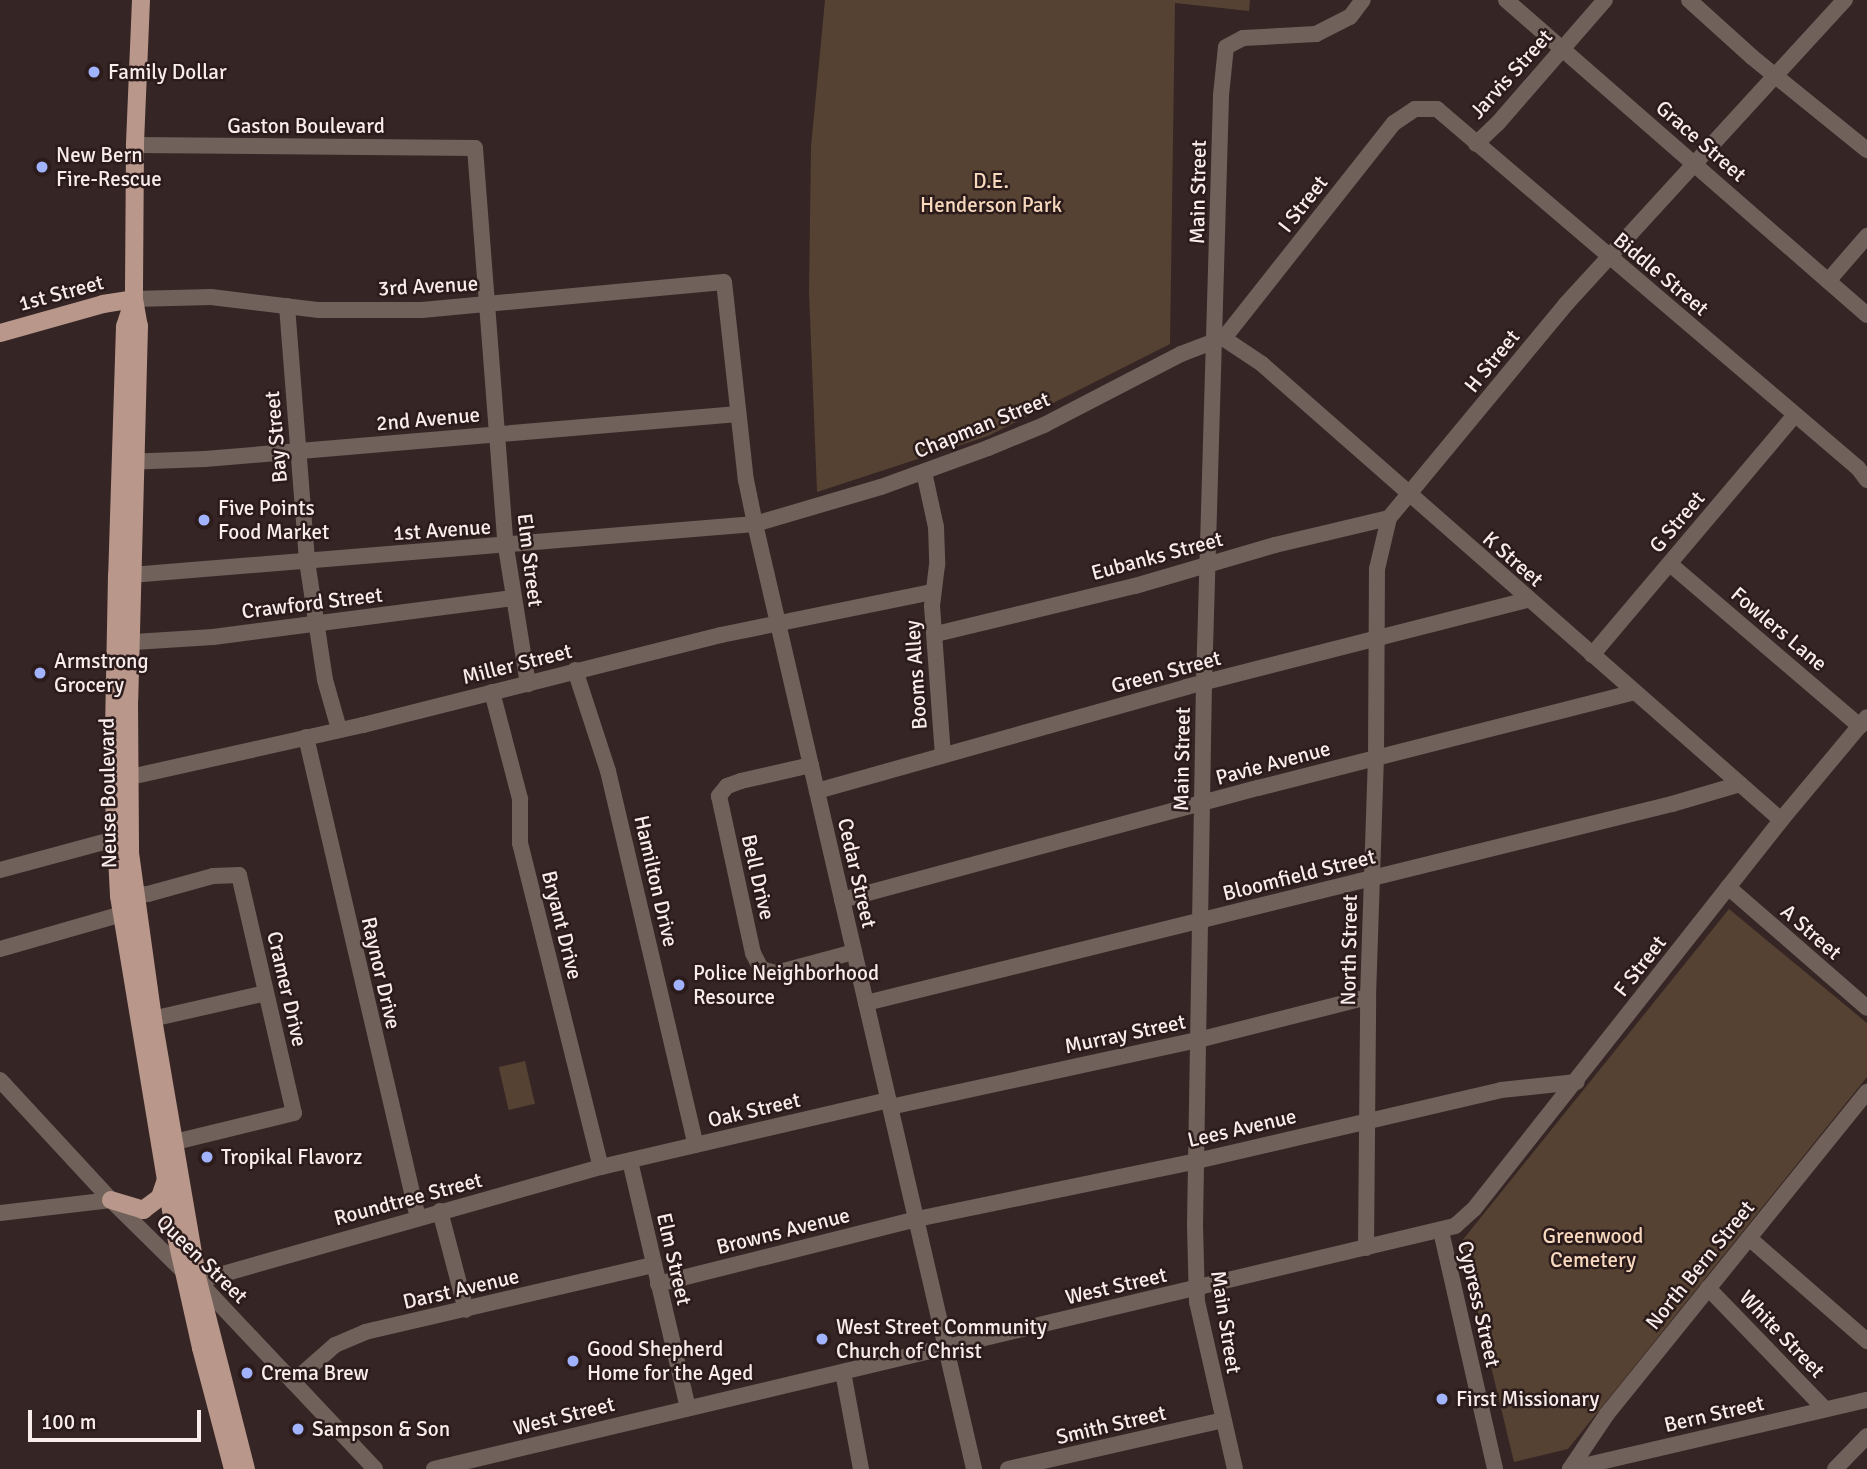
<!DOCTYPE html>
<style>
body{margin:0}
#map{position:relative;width:1867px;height:1469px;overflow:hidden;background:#352525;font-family:Signika,sans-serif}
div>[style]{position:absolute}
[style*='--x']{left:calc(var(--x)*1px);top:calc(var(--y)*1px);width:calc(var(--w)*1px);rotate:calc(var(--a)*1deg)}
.green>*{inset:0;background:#554232;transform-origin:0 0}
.minor>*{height:16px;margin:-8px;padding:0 8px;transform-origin:8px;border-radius:8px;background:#71615b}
.major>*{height:18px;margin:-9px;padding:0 9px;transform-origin:9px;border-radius:9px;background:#b9978a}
.dots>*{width:19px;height:19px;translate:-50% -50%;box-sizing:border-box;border:4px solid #2b1b1b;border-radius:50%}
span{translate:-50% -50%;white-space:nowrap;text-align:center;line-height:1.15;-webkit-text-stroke:5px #2b1b1b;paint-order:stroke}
.poi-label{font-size:21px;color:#f8edec}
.left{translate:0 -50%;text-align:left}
.street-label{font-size:21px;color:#f8edec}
.park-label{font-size:21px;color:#f8d9be}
.scale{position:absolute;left:28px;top:1410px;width:173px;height:32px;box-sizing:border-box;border:4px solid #f8edec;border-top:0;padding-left:9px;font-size:21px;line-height:24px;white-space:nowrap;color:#f8edec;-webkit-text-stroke:5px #2b1b1b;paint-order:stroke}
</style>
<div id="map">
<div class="green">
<i style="clip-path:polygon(825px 0,1250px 0,1249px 11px,1175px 3px,1170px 344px,988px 436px,817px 492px,809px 292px,811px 147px)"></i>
<i style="clip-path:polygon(1729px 909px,1867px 1023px,1867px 1077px,1568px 1449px,1514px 1462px,1461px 1242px)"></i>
<i style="left:525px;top:1061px;width:44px;height:27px;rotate:77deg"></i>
</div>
<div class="minor">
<i style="--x:1506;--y:0;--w:479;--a:41.1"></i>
<i style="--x:1689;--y:0;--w:85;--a:42.1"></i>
<i style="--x:1752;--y:57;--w:148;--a:39"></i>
<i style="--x:1476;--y:144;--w:30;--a:-44"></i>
<i style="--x:1498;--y:123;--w:163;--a:-49"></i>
<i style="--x:135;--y:145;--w:340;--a:0.5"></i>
<i style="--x:475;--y:148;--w:400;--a:85.6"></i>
<i style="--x:506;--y:547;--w:139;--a:80.9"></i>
<i style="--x:1828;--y:281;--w:60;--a:-49.1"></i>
<i style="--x:134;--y:299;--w:77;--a:-1.5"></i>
<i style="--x:211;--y:297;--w:109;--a:6.9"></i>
<i style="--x:319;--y:310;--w:103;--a:0"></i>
<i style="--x:422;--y:310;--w:303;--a:-5.3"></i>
<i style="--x:724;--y:282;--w:199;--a:83.7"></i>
<i style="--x:746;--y:480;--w:45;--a:78.4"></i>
<i style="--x:755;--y:524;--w:970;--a:76.95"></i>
<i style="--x:287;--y:306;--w:256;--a:85.5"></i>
<i style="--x:307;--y:561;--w:120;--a:81.4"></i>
<i style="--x:325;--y:680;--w:51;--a:74.1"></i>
<i style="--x:1217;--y:334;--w:54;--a:33.7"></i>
<i style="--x:1262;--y:364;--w:691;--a:41.3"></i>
<i style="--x:1224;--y:338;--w:274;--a:-51.7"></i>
<i style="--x:1394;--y:123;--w:25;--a:-34"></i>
<i style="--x:1415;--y:109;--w:22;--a:0"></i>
<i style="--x:1437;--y:109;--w:553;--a:40.46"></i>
<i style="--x:1858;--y:468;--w:15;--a:53"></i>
<i style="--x:123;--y:462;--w:82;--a:-2.1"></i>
<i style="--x:205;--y:459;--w:535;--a:-4.83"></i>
<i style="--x:924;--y:472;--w:56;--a:77.7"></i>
<i style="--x:936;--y:527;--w:38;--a:88"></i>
<i style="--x:937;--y:565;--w:41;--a:97"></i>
<i style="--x:932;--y:606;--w:150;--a:85.8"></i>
<i style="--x:1670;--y:564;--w:250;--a:40.5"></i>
<i style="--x:131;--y:575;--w:626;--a:-4.67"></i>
<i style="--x:755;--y:524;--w:131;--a:-16.4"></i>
<i style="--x:881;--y:487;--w:114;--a:-20"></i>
<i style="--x:988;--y:448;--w:61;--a:-22.3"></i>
<i style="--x:1044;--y:425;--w:154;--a:-27.4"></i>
<i style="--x:1181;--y:354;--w:36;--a:-21"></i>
<i style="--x:936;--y:634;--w:205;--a:-13.6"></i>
<i style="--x:1135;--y:586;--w:146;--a:-16.3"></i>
<i style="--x:1275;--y:545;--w:117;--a:-13.3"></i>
<i style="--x:118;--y:643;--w:95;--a:-3.6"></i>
<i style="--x:213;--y:637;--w:302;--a:-7.4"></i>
<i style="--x:1592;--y:655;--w:313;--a:-49.8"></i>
<i style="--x:575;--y:670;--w:106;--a:71.9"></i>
<i style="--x:608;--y:771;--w:384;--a:76.8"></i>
<i style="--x:492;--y:692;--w:111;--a:75.3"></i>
<i style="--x:520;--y:799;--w:44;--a:90"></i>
<i style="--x:520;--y:843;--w:334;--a:76"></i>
<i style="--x:306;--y:737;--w:493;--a:76.9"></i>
<i style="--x:811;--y:765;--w:72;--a:167.1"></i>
<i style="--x:741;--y:781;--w:15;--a:160"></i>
<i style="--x:727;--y:786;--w:13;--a:129"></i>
<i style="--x:719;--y:796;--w:161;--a:77.8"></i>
<i style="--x:753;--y:953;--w:18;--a:63"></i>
<i style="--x:761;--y:969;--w:16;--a:15"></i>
<i style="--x:776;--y:973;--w:81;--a:-15.1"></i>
<i style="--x:117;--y:780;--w:252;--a:-12.6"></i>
<i style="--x:363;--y:725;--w:369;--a:-14.1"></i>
<i style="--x:721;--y:635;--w:216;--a:-11.5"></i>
<i style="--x:817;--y:791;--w:383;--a:-15.7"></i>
<i style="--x:1186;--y:687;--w:353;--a:-14.3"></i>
<i style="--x:0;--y:870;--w:119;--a:-15.1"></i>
<i style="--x:1728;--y:887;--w:184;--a:41"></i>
<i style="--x:134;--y:895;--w:14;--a:-4"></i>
<i style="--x:148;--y:894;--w:67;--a:-15.5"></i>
<i style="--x:213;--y:876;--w:26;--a:-2"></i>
<i style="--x:239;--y:875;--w:244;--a:77"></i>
<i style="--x:294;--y:1113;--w:122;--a:166.3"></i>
<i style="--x:842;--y:900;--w:431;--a:-15.1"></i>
<i style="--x:1258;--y:788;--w:389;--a:-14.3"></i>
<i style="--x:0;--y:949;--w:127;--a:-16"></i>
<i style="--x:866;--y:1003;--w:830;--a:-13.87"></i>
<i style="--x:1672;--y:804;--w:71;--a:-16.4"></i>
<i style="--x:143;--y:1021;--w:126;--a:-12.8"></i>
<i style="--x:0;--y:1080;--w:163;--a:47.2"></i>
<i style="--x:111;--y:1200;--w:103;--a:44.6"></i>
<i style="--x:184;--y:1272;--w:17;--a:33"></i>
<i style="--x:198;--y:1281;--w:258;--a:46.7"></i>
<i style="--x:890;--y:1107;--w:315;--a:-12.3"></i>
<i style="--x:1198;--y:1040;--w:175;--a:-14.2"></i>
<i style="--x:630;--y:1161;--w:254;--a:76.8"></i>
<i style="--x:440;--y:1211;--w:102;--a:75.3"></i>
<i style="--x:0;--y:1213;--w:112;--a:-6.7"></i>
<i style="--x:1441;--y:1231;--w:244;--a:77.2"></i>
<i style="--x:1749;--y:1238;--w:157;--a:41.1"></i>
<i style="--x:1366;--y:1248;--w:251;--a:-89.5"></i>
<i style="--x:1368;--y:997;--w:239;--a:-88.1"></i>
<i style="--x:1376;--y:758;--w:189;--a:-89.7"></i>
<i style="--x:1377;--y:569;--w:52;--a:-76.8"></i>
<i style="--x:1389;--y:518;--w:278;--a:-50.4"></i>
<i style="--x:1566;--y:304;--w:413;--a:-47.5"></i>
<i style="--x:198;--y:1281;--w:419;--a:-15.8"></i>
<i style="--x:601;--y:1167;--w:295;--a:-13.1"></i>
<i style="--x:658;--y:1284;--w:267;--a:-14.1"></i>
<i style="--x:917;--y:1219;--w:277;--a:-11.7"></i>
<i style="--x:1188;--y:1163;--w:321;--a:-13.1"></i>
<i style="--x:1501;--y:1090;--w:76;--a:-6"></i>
<i style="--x:1708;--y:1288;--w:168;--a:46"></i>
<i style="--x:843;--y:1372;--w:99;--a:79.5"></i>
<i style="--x:293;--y:1382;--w:56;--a:-41.4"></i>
<i style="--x:335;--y:1345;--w:33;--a:-23"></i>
<i style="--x:365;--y:1332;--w:296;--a:-13.1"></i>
<i style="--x:434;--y:1469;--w:1050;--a:-13.39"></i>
<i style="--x:1455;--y:1226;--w:25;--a:-42"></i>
<i style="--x:1474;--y:1209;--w:496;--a:-51.7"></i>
<i style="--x:1781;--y:820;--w:134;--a:-50.1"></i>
<i style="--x:1008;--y:1469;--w:221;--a:-12.8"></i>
<i style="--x:1235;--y:1469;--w:171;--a:-102.8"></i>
<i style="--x:1197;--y:1302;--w:77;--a:-91.5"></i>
<i style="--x:1195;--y:1225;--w:542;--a:-89.05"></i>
<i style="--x:1204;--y:683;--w:588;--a:-88.34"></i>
<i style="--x:1221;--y:95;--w:48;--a:-84.1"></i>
<i style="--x:1226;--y:47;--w:19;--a:-28"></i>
<i style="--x:1243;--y:38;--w:73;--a:-3.1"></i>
<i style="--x:1316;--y:34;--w:38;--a:-27"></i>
<i style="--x:1350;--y:17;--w:21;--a:-53"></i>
<i style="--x:1570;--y:1469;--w:66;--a:-56.1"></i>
<i style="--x:1607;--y:1414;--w:414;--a:-51.1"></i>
<i style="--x:1570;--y:1469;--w:305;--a:-13.1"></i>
<i style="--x:1835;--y:1469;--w:46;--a:-45.9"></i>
</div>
<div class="major">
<i style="--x:141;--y:0;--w:145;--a:92.4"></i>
<i style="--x:135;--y:145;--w:154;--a:90.4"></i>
<i style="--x:134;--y:299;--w:27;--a:80"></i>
<i style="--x:139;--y:326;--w:375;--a:91.5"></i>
<i style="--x:129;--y:701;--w:152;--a:89.6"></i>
<i style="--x:130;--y:853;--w:168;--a:82.1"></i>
<i style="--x:153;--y:1019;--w:266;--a:80.3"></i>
<i style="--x:198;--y:1281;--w:194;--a:75.7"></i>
<i style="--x:133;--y:302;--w:25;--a:108"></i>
<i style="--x:125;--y:326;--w:249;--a:91.8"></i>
<i style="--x:117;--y:575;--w:206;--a:91.1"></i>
<i style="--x:113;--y:781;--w:115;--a:87"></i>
<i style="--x:119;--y:896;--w:336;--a:80.6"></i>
<i style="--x:174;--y:1227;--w:124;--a:77.4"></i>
<i style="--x:201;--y:1348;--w:125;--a:75.2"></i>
<i style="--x:0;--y:333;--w:107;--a:-15.7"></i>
<i style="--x:103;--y:304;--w:31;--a:-9"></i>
<i style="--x:111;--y:1200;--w:34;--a:17"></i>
<i style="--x:143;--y:1210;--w:21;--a:-37"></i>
<i style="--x:160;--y:1197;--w:18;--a:-71"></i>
</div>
<div class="dots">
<i style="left:94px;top:72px;background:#a1b3fd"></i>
<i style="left:42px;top:167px;background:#a1b3fd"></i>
<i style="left:204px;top:520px;background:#a1b3fd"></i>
<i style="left:40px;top:673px;background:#a1b3fd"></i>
<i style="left:679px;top:985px;background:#a1b3fd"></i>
<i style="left:207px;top:1157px;background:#a1b3fd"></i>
<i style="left:822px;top:1339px;background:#a1b3fd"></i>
<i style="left:573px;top:1361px;background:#a1b3fd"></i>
<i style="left:247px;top:1373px;background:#a1b3fd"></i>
<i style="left:1442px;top:1399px;background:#a1b3fd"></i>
<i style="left:298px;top:1429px;background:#a1b3fd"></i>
</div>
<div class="poi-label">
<span class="left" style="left:108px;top:72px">Family Dollar</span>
<span class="left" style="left:56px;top:167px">New Bern<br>Fire-Rescue</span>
<span class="left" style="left:218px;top:520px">Five Points<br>Food Market</span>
<span class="left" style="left:54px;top:673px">Armstrong<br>Grocery</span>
<span class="left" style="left:693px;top:985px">Police Neighborhood<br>Resource</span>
<span class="left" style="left:221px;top:1157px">Tropikal Flavorz</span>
<span class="left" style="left:836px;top:1339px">West Street Community<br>Church of Christ</span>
<span class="left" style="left:587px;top:1361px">Good Shepherd<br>Home for the Aged</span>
<span class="left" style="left:261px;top:1373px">Crema Brew</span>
<span class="left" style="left:1456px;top:1399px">First Missionary</span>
<span class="left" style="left:312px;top:1429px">Sampson &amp; Son</span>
</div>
<div class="street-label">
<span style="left:1511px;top:74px;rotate:-48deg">Jarvis Street</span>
<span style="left:306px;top:126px">Gaston Boulevard</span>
<span style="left:1701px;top:141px;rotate:41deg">Grace Street</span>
<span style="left:1198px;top:192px;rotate:-89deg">Main Street</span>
<span style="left:1303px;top:204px;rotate:-52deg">I Street</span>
<span style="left:1661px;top:274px;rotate:40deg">Biddle Street</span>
<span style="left:428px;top:286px;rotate:-3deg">3rd Avenue</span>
<span style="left:61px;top:293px;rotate:-15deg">1st Street</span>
<span style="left:1492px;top:361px;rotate:-51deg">H Street</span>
<span style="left:428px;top:419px;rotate:-5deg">2nd Avenue</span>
<span style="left:982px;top:425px;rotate:-22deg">Chapman Street</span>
<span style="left:276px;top:437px;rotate:-95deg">Bay Street</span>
<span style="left:1677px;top:522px;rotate:-50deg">G Street</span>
<span style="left:442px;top:530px;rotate:-4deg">1st Avenue</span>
<span style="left:1157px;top:556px;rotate:-15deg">Eubanks Street</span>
<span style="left:1513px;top:559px;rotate:41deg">K Street</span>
<span style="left:530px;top:560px;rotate:83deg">Elm Street</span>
<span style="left:312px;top:603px;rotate:-7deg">Crawford Street</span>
<span style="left:1779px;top:629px;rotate:40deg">Fowlers Lane</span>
<span style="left:517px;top:664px;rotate:-14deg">Miller Street</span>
<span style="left:1166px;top:672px;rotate:-15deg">Green Street</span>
<span style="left:916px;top:675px;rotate:-94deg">Booms Alley</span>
<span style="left:1182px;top:759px;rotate:-89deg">Main Street</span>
<span style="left:1273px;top:763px;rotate:-15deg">Pavie Avenue</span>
<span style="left:108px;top:793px;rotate:-91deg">Neuse Boulevard</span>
<span style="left:857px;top:873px;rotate:77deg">Cedar Street</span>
<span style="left:1299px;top:875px;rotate:-14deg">Bloomfield Street</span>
<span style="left:758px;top:877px;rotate:77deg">Bell Drive</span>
<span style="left:656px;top:881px;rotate:77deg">Hamilton Drive</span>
<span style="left:562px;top:925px;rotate:76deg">Bryant Drive</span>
<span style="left:1811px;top:932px;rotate:41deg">A Street</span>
<span style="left:1349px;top:950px;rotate:-89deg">North Street</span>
<span style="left:1640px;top:966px;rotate:-52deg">F Street</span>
<span style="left:381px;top:973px;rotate:77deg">Raynor Drive</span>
<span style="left:287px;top:989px;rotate:77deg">Cramer Drive</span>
<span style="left:1125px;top:1034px;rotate:-12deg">Murray Street</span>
<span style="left:754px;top:1110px;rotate:-13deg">Oak Street</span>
<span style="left:1242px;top:1128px;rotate:-13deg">Lees Avenue</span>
<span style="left:408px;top:1199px;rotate:-15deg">Roundtree Street</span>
<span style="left:783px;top:1231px;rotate:-14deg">Browns Avenue</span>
<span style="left:202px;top:1259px;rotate:44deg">Queen Street</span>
<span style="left:674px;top:1259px;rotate:77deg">Elm Street</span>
<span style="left:1700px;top:1265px;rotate:-51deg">North Bern Street</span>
<span style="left:1116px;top:1286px;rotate:-13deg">West Street</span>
<span style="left:461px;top:1289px;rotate:-13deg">Darst Avenue</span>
<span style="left:1479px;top:1304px;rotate:77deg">Cypress Street</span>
<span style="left:1226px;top:1322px;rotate:81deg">Main Street</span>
<span style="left:1782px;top:1334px;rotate:46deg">White Street</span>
<span style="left:1714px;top:1414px;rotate:-13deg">Bern Street</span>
<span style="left:564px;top:1416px;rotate:-14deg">West Street</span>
<span style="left:1111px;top:1425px;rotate:-13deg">Smith Street</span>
</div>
<div class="park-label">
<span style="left:991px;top:193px">D.E.<br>Henderson Park</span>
<span style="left:1593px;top:1248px">Greenwood<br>Cemetery</span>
</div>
<div class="scale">100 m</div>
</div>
